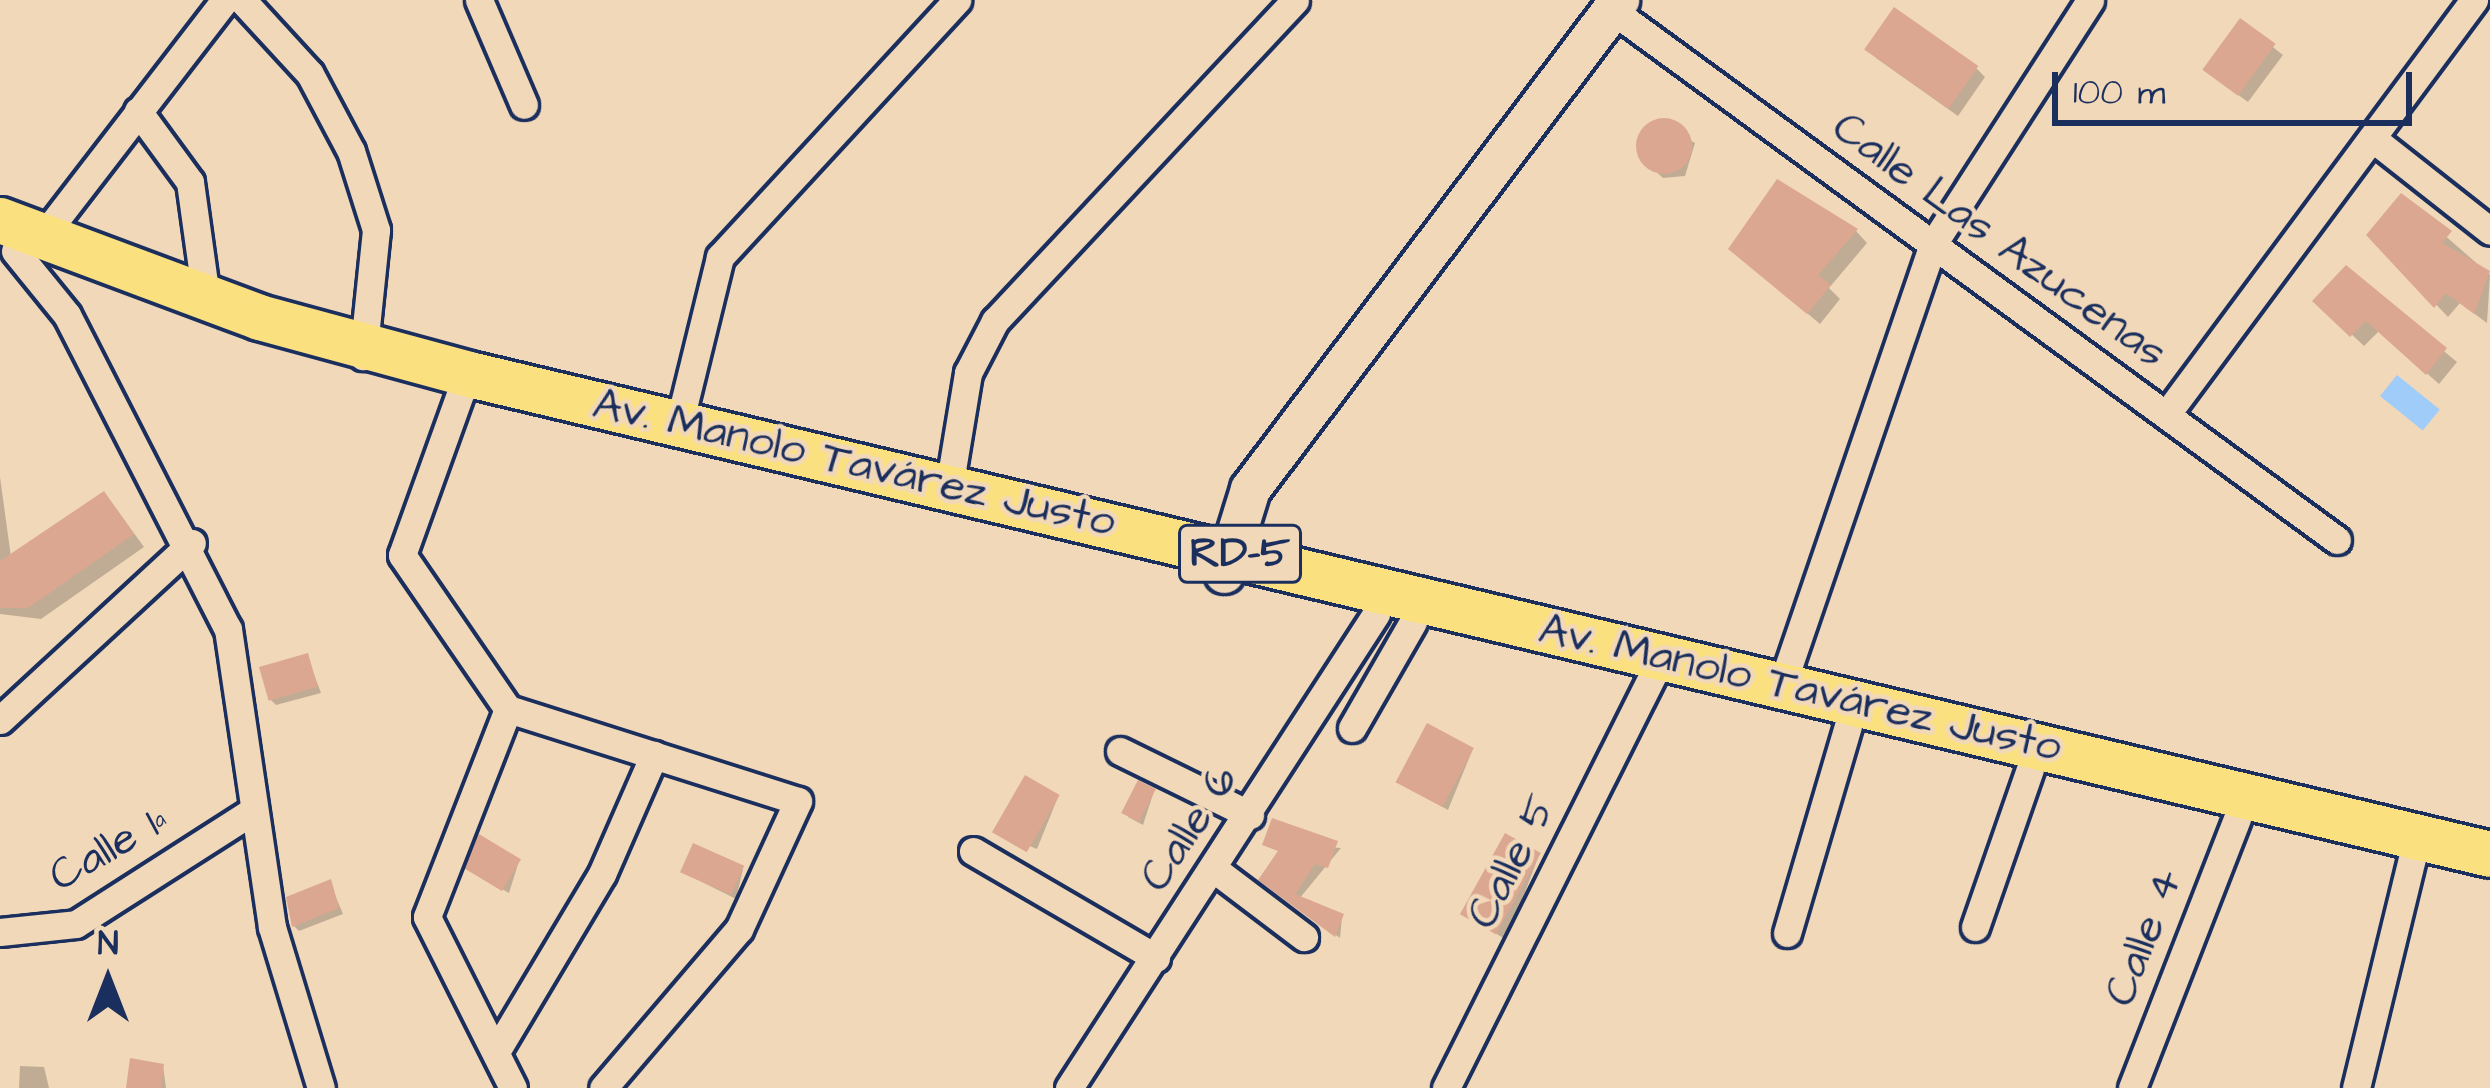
<!DOCTYPE html>
<meta charset="utf-8">
<style>
body{margin:0}
#map{position:relative;width:2490px;height:1088px;overflow:hidden;background:#f1d8b9;font-family:"Architects Daughter",sans-serif}
div>[style]{position:absolute}
[style*='--x']{left:calc(var(--x)*1px);top:calc(var(--y)*1px);width:calc(var(--w)*1px);rotate:calc(var(--a)*1deg)}
.water>*{inset:0;background:#a0ccfa;transform-origin:0 0}
.shadow>*{inset:0;background:#0003}
.building>*{inset:0;background:#dca790;transform-origin:0 0}
.round{border-radius:50%}
.roads{filter:drop-shadow(3px 0 #1b2f5e) drop-shadow(-3px 0 #1b2f5e) drop-shadow(0 3px #1b2f5e) drop-shadow(0 -3px #1b2f5e)}
.street>*{height:27px;margin:-13.5px;padding:0 13.5px;transform-origin:13.5px;border-radius:13.5px;background:#f1d8b9}
.secondary>*{height:39px;margin:-19.5px;padding:0 19.5px;transform-origin:19.5px;border-radius:19.5px;background:#f1d8b9}
.primary>*{height:45px;margin:-22.5px;padding:0 22.5px;transform-origin:22.5px;border-radius:22.5px;background:#fbe080}
span{translate:-50% -50%;white-space:nowrap;text-align:center;line-height:1.15;-webkit-text-stroke:9px #f1d8b9;paint-order:stroke}
.shield-label span{padding:3px 9px;background:#f1d8b9;border:3px solid;border-radius:9px;-webkit-text-stroke-width:0}
.shield-label{font-size:42px;color:#1b2f5e;font-weight:700}
.street-label{font-size:45px;color:#1b2f5e}
.north{position:absolute;left:48px;top:920px;width:120px;height:120px;-webkit-text-stroke:9px #f1d8b9;paint-order:stroke;rotate:0deg;font-size:33px;font-weight:700;line-height:48px;text-align:center;color:#1b2f5e}
.north::after{content:'';display:block;margin:auto;width:42px;height:54px;background:#1b2f5e;clip-path:polygon(50% 0,100% 100%,50% 72%,0 100%)}
.scale{position:absolute;left:2052px;top:72px;width:360px;height:54px;box-sizing:border-box;border:6px solid #1b2f5e;border-top:0;padding-left:15px;font-size:36px;line-height:42px;white-space:nowrap;color:#1b2f5e;-webkit-text-stroke:9px #f1d8b9;paint-order:stroke}
</style>
<div id="map">
<div class="water">
<i style="left:2397px;top:375px;width:55px;height:27px;rotate:39deg"></i>
</div>
<div class="shadow">
<i style="clip-path:polygon(2241px 22px,2283px 55px,2248px 102px,2215px 78px)"></i>
<i style="clip-path:polygon(1876px 58px,1977px 69px,1985px 77px,1958px 116px)"></i>
<i style="clip-path:polygon(1654px 120px,1695px 143px,1685px 176px,1663px 178px,1640px 157px)"></i>
<i style="clip-path:polygon(2401px 197px,2490px 275px,2487px 323px,2460px 303px,2448px 317px,2370px 235px)"></i>
<i style="clip-path:polygon(1856px 231px,1867px 243px,1829px 288px,1840px 299px,1820px 324px,1744px 260px)"></i>
<i style="clip-path:polygon(2346px 270px,2457px 362px,2439px 384px,2379px 331px,2364px 346px,2316px 301px)"></i>
<i style="clip-path:polygon(0 477px,11px 557px,115px 507px,144px 547px,41px 619px,0 614px)"></i>
<i style="clip-path:polygon(307px 656px,321px 693px,276px 705px,271px 700px)"></i>
<i style="clip-path:polygon(1472px 751px,1448px 810px,1405px 786px)"></i>
<i style="clip-path:polygon(1154px 791px,1143px 825px,1128px 817px)"></i>
<i style="clip-path:polygon(1058px 797px,1037px 849px,997px 833px)"></i>
<i style="clip-path:polygon(1266px 844px,1341px 848px,1299px 899px,1342px 917px,1340px 938px,1266px 884px,1281px 852px)"></i>
<i style="clip-path:polygon(1539px 855px,1507px 940px,1470px 919px)"></i>
<i style="clip-path:polygon(519px 861px,509px 893px,474px 873px)"></i>
<i style="clip-path:polygon(743px 869px,736px 899px,682px 872px)"></i>
<i style="clip-path:polygon(330px 883px,343px 914px,299px 931px,294px 926px)"></i>
<i style="clip-path:polygon(20px 1066px,44px 1067px,49px 1088px,19px 1088px)"></i>
<i style="clip-path:polygon(163px 1066px,166px 1088px,129px 1088px)"></i>
</div>
<div class="building">
<i style="left:1894px;top:7px;width:103px;height:52px;rotate:35deg"></i>
<i style="left:2240px;top:18px;width:44px;height:64px;rotate:36deg"></i>
<i class="round" style="left:1636px;top:118px;width:56px;height:56px"></i>
<i style="clip-path:polygon(1777px 179px,1858px 229px,1818px 275px,1831px 285px,1807px 314px,1728px 249px)"></i>
<i style="clip-path:polygon(2401px 193px,2452px 231px,2442px 243px,2490px 271px,2474px 314px,2446px 293px,2434px 308px,2366px 235px)"></i>
<i style="clip-path:polygon(2346px 265px,2447px 348px,2426px 375px,2366px 321px,2350px 337px,2312px 301px)"></i>
<i style="clip-path:polygon(104px 491px,134px 534px,28px 608px,0 608px,0 561px)"></i>
<i style="left:308px;top:653px;width:35px;height:51px;rotate:74deg"></i>
<i style="left:1427px;top:723px;width:53px;height:67px;rotate:28deg"></i>
<i style="left:1025px;top:775px;width:40px;height:66px;rotate:30deg"></i>
<i style="left:1138px;top:780px;width:20px;height:37px;rotate:27deg"></i>
<i style="clip-path:polygon(1272px 818px,1338px 841px,1328px 868px,1315px 864px,1295px 894px,1344px 914px,1335px 937px,1258px 880px,1278px 851px,1262px 845px)"></i>
<i style="left:1505px;top:833px;width:41px;height:93px;rotate:29deg"></i>
<i style="left:479px;top:834px;width:49px;height:37px;rotate:31deg"></i>
<i style="left:693px;top:843px;width:56px;height:32px;rotate:24deg"></i>
<i style="clip-path:polygon(331px 879px,339px 908px,292px 927px,286px 897px)"></i>
<i style="clip-path:polygon(130px 1058px,164px 1064px,161px 1088px,126px 1088px)"></i>
</div>
<div class="roads">
<div class="street">
<i style="--x:242;--y:0;--w:100;--a:47.4"></i>
<i style="--x:310;--y:74;--w:87;--a:62"></i>
<i style="--x:351;--y:151;--w:83;--a:72.4"></i>
<i style="--x:376;--y:230;--w:127;--a:95.9"></i>
<i style="--x:479;--y:0;--w:114;--a:66.8"></i>
<i style="--x:1612;--y:10;--w:898;--a:36.17"></i>
<i style="--x:138;--y:111;--w:88;--a:53.8"></i>
<i style="--x:190;--y:182;--w:116;--a:82.1"></i>
<i style="--x:2372;--y:138;--w:150;--a:38.2"></i>
<i style="--x:37;--y:244;--w:308;--a:-52.4"></i>
<i style="--x:15;--y:251;--w:82;--a:50.9"></i>
<i style="--x:67;--y:315;--w:353;--a:62.9"></i>
<i style="--x:228;--y:629;--w:301;--a:81.6"></i>
<i style="--x:272;--y:927;--w:168;--a:73.1"></i>
<i style="--x:460;--y:394;--w:171;--a:109.8"></i>
<i style="--x:402;--y:555;--w:187;--a:55.5"></i>
<i style="--x:508;--y:709;--w:304;--a:17.6"></i>
<i style="--x:798;--y:801;--w:141;--a:114.7"></i>
<i style="--x:739;--y:929;--w:209;--a:130.5"></i>
<i style="--x:2166;--y:415;--w:517;--a:-53.42"></i>
<i style="--x:679;--y:424;--w:172;--a:-76.2"></i>
<i style="--x:720;--y:257;--w:350;--a:-47.3"></i>
<i style="--x:949;--y:488;--w:117;--a:-80.6"></i>
<i style="--x:968;--y:373;--w:59;--a:-62.6"></i>
<i style="--x:995;--y:321;--w:439;--a:-46.9"></i>
<i style="--x:1782;--y:685;--w:466;--a:-71.1"></i>
<i style="--x:1933;--y:244;--w:290;--a:-57.2"></i>
<i style="--x:508;--y:709;--w:223;--a:111.3"></i>
<i style="--x:427;--y:917;--w:191;--a:63.3"></i>
<i style="--x:0;--y:720;--w:261;--a:-42.7"></i>
<i style="--x:1352;--y:728;--w:122;--a:-60.1"></i>
<i style="--x:1120;--y:751;--w:145;--a:26.2"></i>
<i style="--x:973;--y:851;--w:212;--a:30.3"></i>
<i style="--x:1214;--y:869;--w:113;--a:37.1"></i>
<i style="--x:1975;--y:927;--w:167;--a:-70.8"></i>
<i style="--x:0;--y:932;--w:76;--a:-6"></i>
<i style="--x:76;--y:924;--w:208;--a:-32.6"></i>
<i style="--x:1787;--y:933;--w:216;--a:-73.6"></i>
<i style="--x:500;--y:1045;--w:199;--a:-59.2"></i>
<i style="--x:602;--y:874;--w:130;--a:-66.4"></i>
<i style="--x:1069;--y:1088;--w:565;--a:-57.07"></i>
<i style="--x:1446;--y:1088;--w:464;--a:-63.4"></i>
<i style="--x:2132;--y:1088;--w:289;--a:-68.7"></i>
<i style="--x:2356;--y:1088;--w:236;--a:-76.3"></i>
</div>
<div class="secondary">
<i style="--x:1224;--y:573;--w:88;--a:-72.8"></i>
<i style="--x:1250;--y:489;--w:613;--a:-52.96"></i>
</div>
<div class="primary">
<i style="--x:0;--y:220;--w:277;--a:20.5"></i>
<i style="--x:259;--y:317;--w:218;--a:15.2"></i>
<i style="--x:469;--y:374;--w:2077;--a:13.36"></i>
</div>
</div>
<div class="shield-label">
<span style="left:1240px;top:554px">RD-5</span>
</div>
<div class="street-label">
<span style="left:1999px;top:241px;rotate:36deg">Calle Las Azucenas</span>
<span style="left:854px;top:464px;rotate:13deg">Av. Manolo Tavárez Justo</span>
<span style="left:1800px;top:689px;rotate:13deg">Av. Manolo Tavárez Justo</span>
<span style="left:1190px;top:829px;rotate:-57deg">Calle 6</span>
<span style="left:109px;top:849px;rotate:-30deg">Calle 1ª</span>
<span style="left:1513px;top:862px;rotate:-63deg">Calle 5</span>
<span style="left:2145px;top:938px;rotate:-69deg">Calle 4</span>
</div>
<div class="north">N</div>
<div class="scale">100 m</div>
</div>
